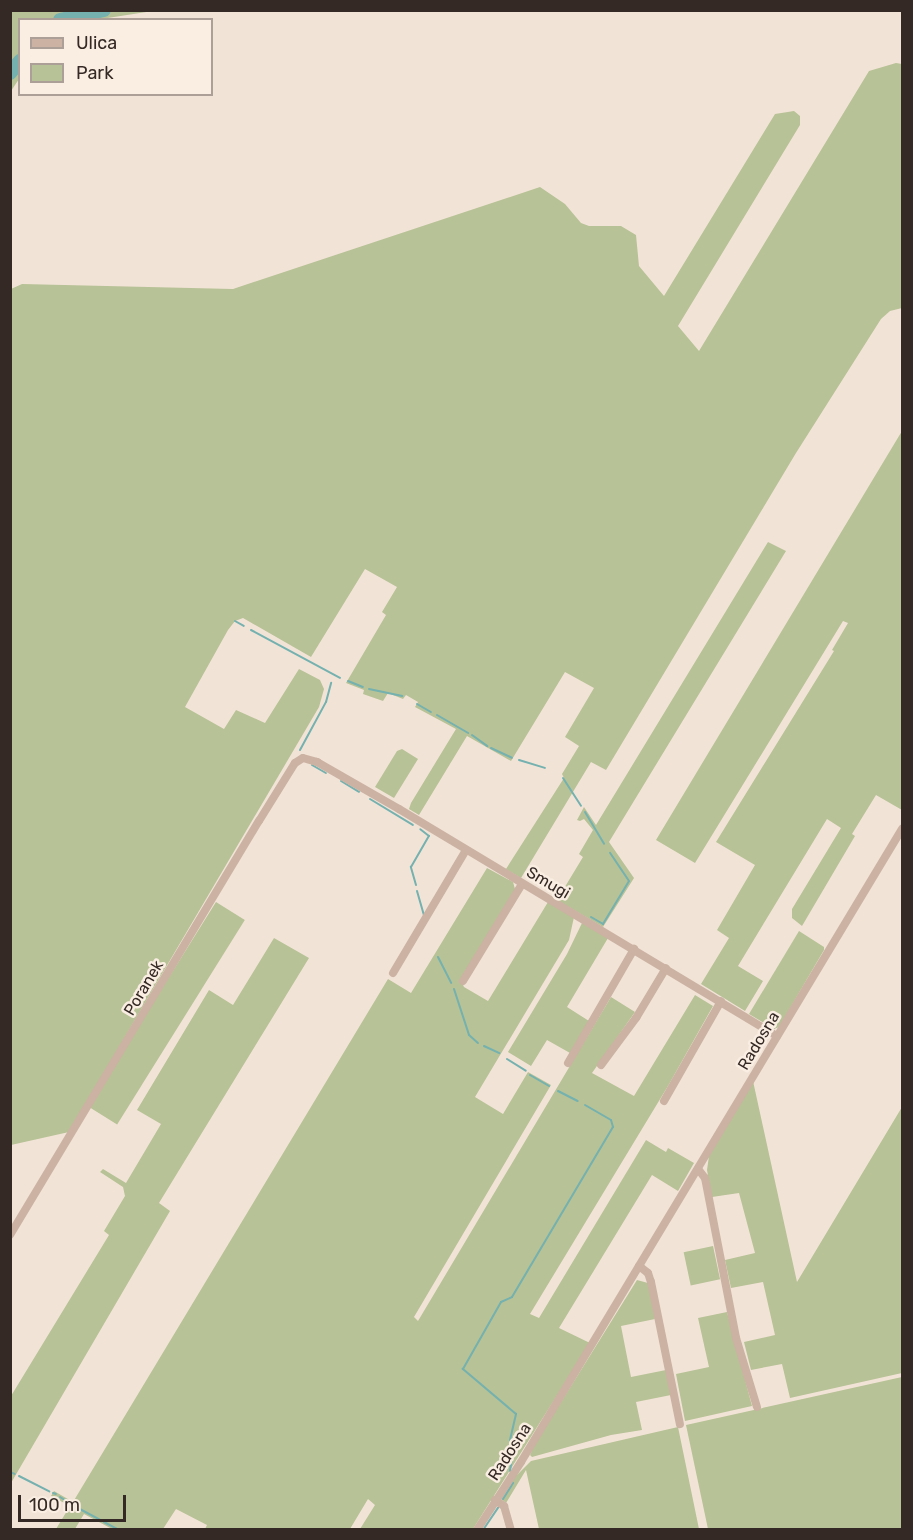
<!DOCTYPE html>
<style>
body{margin:0}
#map{position:relative;width:913px;height:1540px;overflow:hidden;background:#f2e3d7;font-family:Rubik,sans-serif}
div>[style]{position:absolute}
[style*='--x']{left:calc(var(--x)*1px);top:calc(var(--y)*1px);width:calc(var(--w)*1px);rotate:calc(var(--a)*1deg)}
.green>*{inset:0;background:#b7c296;transform-origin:0 0}
.stream>*{height:2px;margin:-1px;padding:0 1px;transform-origin:1px;border-radius:1px;background:#74b1af}
.river>*{height:14px;margin:-7px;padding:0 7px;transform-origin:7px;border-radius:7px;background:#74b1af}
.minor>*{height:8px;margin:-4px;padding:0 4px;transform-origin:4px;border-radius:4px;background:#cbb2a2}
span{translate:-50% -50%;white-space:nowrap;text-align:center;line-height:1.15;-webkit-text-stroke:5px #faeee3;paint-order:stroke}
.street-label{font-size:16px;color:#352925}
.frame{position:absolute;inset:0;border:12px solid #352925;pointer-events:none}
.legend{position:absolute;left:18px;top:18px;width:195px;height:78px;box-sizing:border-box;background:#faeee3;border:2px solid #ab9f97;margin:0;padding:8px 10px;list-style:none;font-size:18px;color:#352925}
.legend li{display:flex;align-items:center;gap:12px;height:30px}
.legend b{width:30px;border:2px solid #ab9f97}
.scale{position:absolute;left:18px;top:1495px;width:108px;height:27px;box-sizing:border-box;border:3px solid #352925;border-top:0;padding-left:8px;font-size:18px;line-height:21px;white-space:nowrap;color:#352925;-webkit-text-stroke:4px #faeee3;paint-order:stroke}
</style>
<div id="map">
<div class="green">
<i style="clip-path:polygon(11px 10px,153px 10px,153px 11px,101px 19px,20px 20px,19px 79px,11px 91px)"></i>
<i style="clip-path:polygon(896px 63px,902px 64px,902px 308px,890px 311px,881px 319px,796px 453px,606px 770px,591px 762px,521px 878px,506px 869px,564px 778px,562px 774px,579px 746px,565px 737px,594px 688px,565px 672px,511px 761px,467px 736px,419px 815px,409px 809px,411px 803px,456px 729px,415px 707px,418px 702px,406px 695px,403px 699px,388px 693px,383px 701px,363px 694px,364px 690px,346px 683px,386px 615px,382px 612px,397px 587px,365px 569px,311px 657px,243px 618px,235px 621px,228px 630px,185px 707px,224px 729px,236px 710px,265px 723px,299px 669px,320px 680px,324px 689px,319px 707px,69px 1132px,11px 1145px,11px 289px,22px 284px,233px 289px,540px 187px,565px 204px,581px 223px,589px 226px,621px 226px,636px 235px,639px 266px,664px 296px,775px 114px,794px 111px,800px 116px,800px 125px,678px 326px,699px 351px,869px 71px)"></i>
<i style="clip-path:polygon(902px 431px,902px 810px,876px 795px,852px 834px,855px 836px,802px 926px,792px 918px,792px 909px,841px 828px,827px 819px,738px 966px,763px 981px,745px 1011px,701px 984px,729px 938px,717px 930px,755px 865px,716px 842px,834px 651px,832px 650px,848px 623px,843px 621px,695px 863px,656px 840px)"></i>
<i style="clip-path:polygon(768px 542px,786px 551px,609px 842px,634px 878px,603px 927px,557px 900px,583px 857px,579px 854px,593px 830px,584px 819px,580px 821px,577px 820px,584px 807px,596px 825px)"></i>
<i style="clip-path:polygon(402px 749px,418px 759px,394px 798px,375px 787px,397px 751px)"></i>
<i style="clip-path:polygon(487px 868px,513px 882px,515px 889px,461px 981px,464px 987px,488px 1001px,548px 902px,574px 917px,569px 940px,475px 1097px,503px 1114px,528px 1072px,551px 1085px,414px 1317px,418px 1321px,611px 997px,635px 1012px,592px 1073px,634px 1096px,695px 995px,713px 1006px,668px 1086px,530px 1314px,539px 1318px,646px 1140px,666px 1152px,668px 1148px,694px 1163px,678px 1191px,652px 1175px,559px 1328px,590px 1343px,473px 1529px,360px 1529px,375px 1505px,368px 1499px,350px 1529px,205px 1529px,207px 1525px,176px 1509px,163px 1529px,112px 1529px,84px 1514px,75px 1529px,56px 1529px,70px 1506px,51px 1496px,54px 1491px,73px 1502px,388px 979px,411px 993px)"></i>
<i style="left:216px;top:902px;width:34px;height:241px;rotate:32deg"></i>
<i style="clip-path:polygon(582px 923px,608px 938px,567px 1007px,589px 1021px,570px 1053px,547px 1040px,531px 1066px,508px 1052px,567px 954px)"></i>
<i style="clip-path:polygon(799px 931px,824px 947px,824px 950px,779px 1027px,774px 1029px,749px 1014px)"></i>
<i style="clip-path:polygon(274px 938px,309px 958px,159px 1203px,170px 1211px,11px 1483px,11px 1396px,109px 1235px,104px 1231px,125px 1196px,123px 1187px,100px 1172px,103px 1169px,126px 1183px,161px 1124px,137px 1110px,209px 990px,233px 1005px)"></i>
<i style="clip-path:polygon(753px 1081px,797px 1282px,902px 1107px,902px 1373px,790px 1398px,782px 1364px,751px 1370px,744px 1342px,775px 1335px,763px 1282px,731px 1288px,725px 1260px,755px 1253px,739px 1193px,712px 1197px,707px 1170px,709px 1156px)"></i>
<i style="left:713px;top:1246px;width:34px;height:30px;rotate:78deg"></i>
<i style="clip-path:polygon(637px 1280px,648px 1283px,655px 1319px,621px 1326px,631px 1377px,666px 1370px,671px 1395px,636px 1402px,642px 1430px,611px 1435px,532px 1457px,530px 1455px,535px 1444px)"></i>
<i style="clip-path:polygon(727px 1312px,752px 1406px,685px 1421px,676px 1374px,709px 1367px,698px 1318px)"></i>
<i style="clip-path:polygon(902px 1377px,902px 1529px,708px 1529px,686px 1425px)"></i>
<i style="clip-path:polygon(678px 1427px,699px 1529px,539px 1529px,526px 1470px,506px 1503px,501px 1499px,511px 1481px,531px 1461px)"></i>
</div>
<div class="stream">
<i style="--x:235;--y:621;--w:10;--a:29"></i>
<i style="--x:251;--y:630;--w:101;--a:28.3"></i>
<i style="--x:348;--y:681;--w:16;--a:22"></i>
<i style="--x:369;--y:689;--w:34;--a:12"></i>
<i style="--x:417;--y:704;--w:16;--a:30"></i>
<i style="--x:437;--y:715;--w:36;--a:30"></i>
<i style="--x:472;--y:735;--w:19;--a:36"></i>
<i style="--x:491;--y:748;--w:23;--a:25"></i>
<i style="--x:300;--y:750;--w:55;--a:-61.6"></i>
<i style="--x:326;--y:702;--w:20;--a:-75"></i>
<i style="--x:519;--y:760;--w:27;--a:17"></i>
<i style="--x:312;--y:765;--w:16;--a:30"></i>
<i style="--x:563;--y:778;--w:33;--a:57"></i>
<i style="--x:341;--y:781;--w:21;--a:31"></i>
<i style="--x:370;--y:799;--w:50;--a:31.2"></i>
<i style="--x:585;--y:812;--w:37;--a:59"></i>
<i style="--x:416;--y:885;--w:19;--a:-106"></i>
<i style="--x:411;--y:867;--w:36;--a:-60"></i>
<i style="--x:429;--y:836;--w:11;--a:-142"></i>
<i style="--x:417;--y:891;--w:25;--a:74"></i>
<i style="--x:591;--y:917;--w:14;--a:30"></i>
<i style="--x:603;--y:924;--w:50;--a:-58.8"></i>
<i style="--x:629;--y:881;--w:34;--a:-124"></i>
<i style="--x:438;--y:957;--w:29;--a:63"></i>
<i style="--x:454;--y:989;--w:48;--a:71.9"></i>
<i style="--x:469;--y:1035;--w:12;--a:42"></i>
<i style="--x:484;--y:1046;--w:17;--a:25"></i>
<i style="--x:507;--y:1059;--w:22;--a:32"></i>
<i style="--x:530;--y:1075;--w:22;--a:30"></i>
<i style="--x:558;--y:1091;--w:22;--a:27"></i>
<i style="--x:510;--y:1471;--w:20;--a:-81"></i>
<i style="--x:513;--y:1451;--w:11;--a:-105"></i>
<i style="--x:510;--y:1440;--w:27;--a:-77"></i>
<i style="--x:516;--y:1414;--w:70;--a:-139.7"></i>
<i style="--x:463;--y:1369;--w:77;--a:-60.4"></i>
<i style="--x:501;--y:1302;--w:12;--a:-24"></i>
<i style="--x:512;--y:1297;--w:198;--a:-59.3"></i>
<i style="--x:613;--y:1127;--w:7;--a:-106"></i>
<i style="--x:611;--y:1120;--w:30;--a:-150"></i>
<i style="--x:10;--y:1472;--w:5;--a:22"></i>
<i style="--x:19;--y:1476;--w:34;--a:27"></i>
<i style="--x:53;--y:1493;--w:3;--a:18"></i>
<i style="--x:60;--y:1497;--w:13;--a:32"></i>
<i style="--x:503;--y:1499;--w:19;--a:-58"></i>
<i style="--x:76;--y:1507;--w:27;--a:28"></i>
<i style="--x:104;--y:1522;--w:17;--a:28"></i>
<i style="--x:483;--y:1530;--w:27;--a:-56"></i>
</div>
<div class="river">
<i style="--x:60;--y:20;--w:45;--a:-12.8"></i>
<i style="--x:10;--y:73;--w:16;--a:-50"></i>
</div>
<div class="minor">
<i style="--x:393;--y:973;--w:143;--a:-59.3"></i>
<i style="--x:463;--y:981;--w:114;--a:-58.7"></i>
<i style="--x:568;--y:1063;--w:132;--a:-59.9"></i>
<i style="--x:601;--y:1065;--w:59;--a:-53.3"></i>
<i style="--x:636;--y:1018;--w:58;--a:-59"></i>
<i style="--x:664;--y:1101;--w:115;--a:-60.3"></i>
<i style="--x:698;--y:1169;--w:11;--a:52"></i>
<i style="--x:705;--y:1178;--w:163;--a:79"></i>
<i style="--x:736;--y:1338;--w:72;--a:73.1"></i>
<i style="--x:10;--y:1235;--w:483;--a:-59"></i>
<i style="--x:259;--y:821;--w:68;--a:-58.2"></i>
<i style="--x:295;--y:763;--w:9;--a:-32"></i>
<i style="--x:303;--y:758;--w:15;--a:16"></i>
<i style="--x:317;--y:762;--w:95;--a:29.8"></i>
<i style="--x:399;--y:809;--w:441;--a:31"></i>
<i style="--x:639;--y:1266;--w:11;--a:38"></i>
<i style="--x:648;--y:1273;--w:9;--a:72"></i>
<i style="--x:651;--y:1282;--w:145;--a:78.5"></i>
<i style="--x:495;--y:1500;--w:11;--a:34"></i>
<i style="--x:504;--y:1506;--w:25;--a:74"></i>
<i style="--x:477;--y:1530;--w:81;--a:-57.1"></i>
<i style="--x:521;--y:1462;--w:739;--a:-58.96"></i>
</div>
<div class="street-label">
<span style="left:548px;top:883px;rotate:30deg">Smugi</span>
<span style="left:144px;top:988px;rotate:-59deg">Poranek</span>
<span style="left:759px;top:1041px;rotate:-59deg">Radosna</span>
<span style="left:510px;top:1452px;rotate:-57deg">Radosna</span>
</div>
<div class="frame"></div>
<ul class="legend">
<li><b style="height:8px;background:#cbb2a2"></b>Ulica</li>
<li><b style="height:16px;background:#b7c296"></b>Park</li>
</ul>
<div class="scale">100 m</div>
</div>
